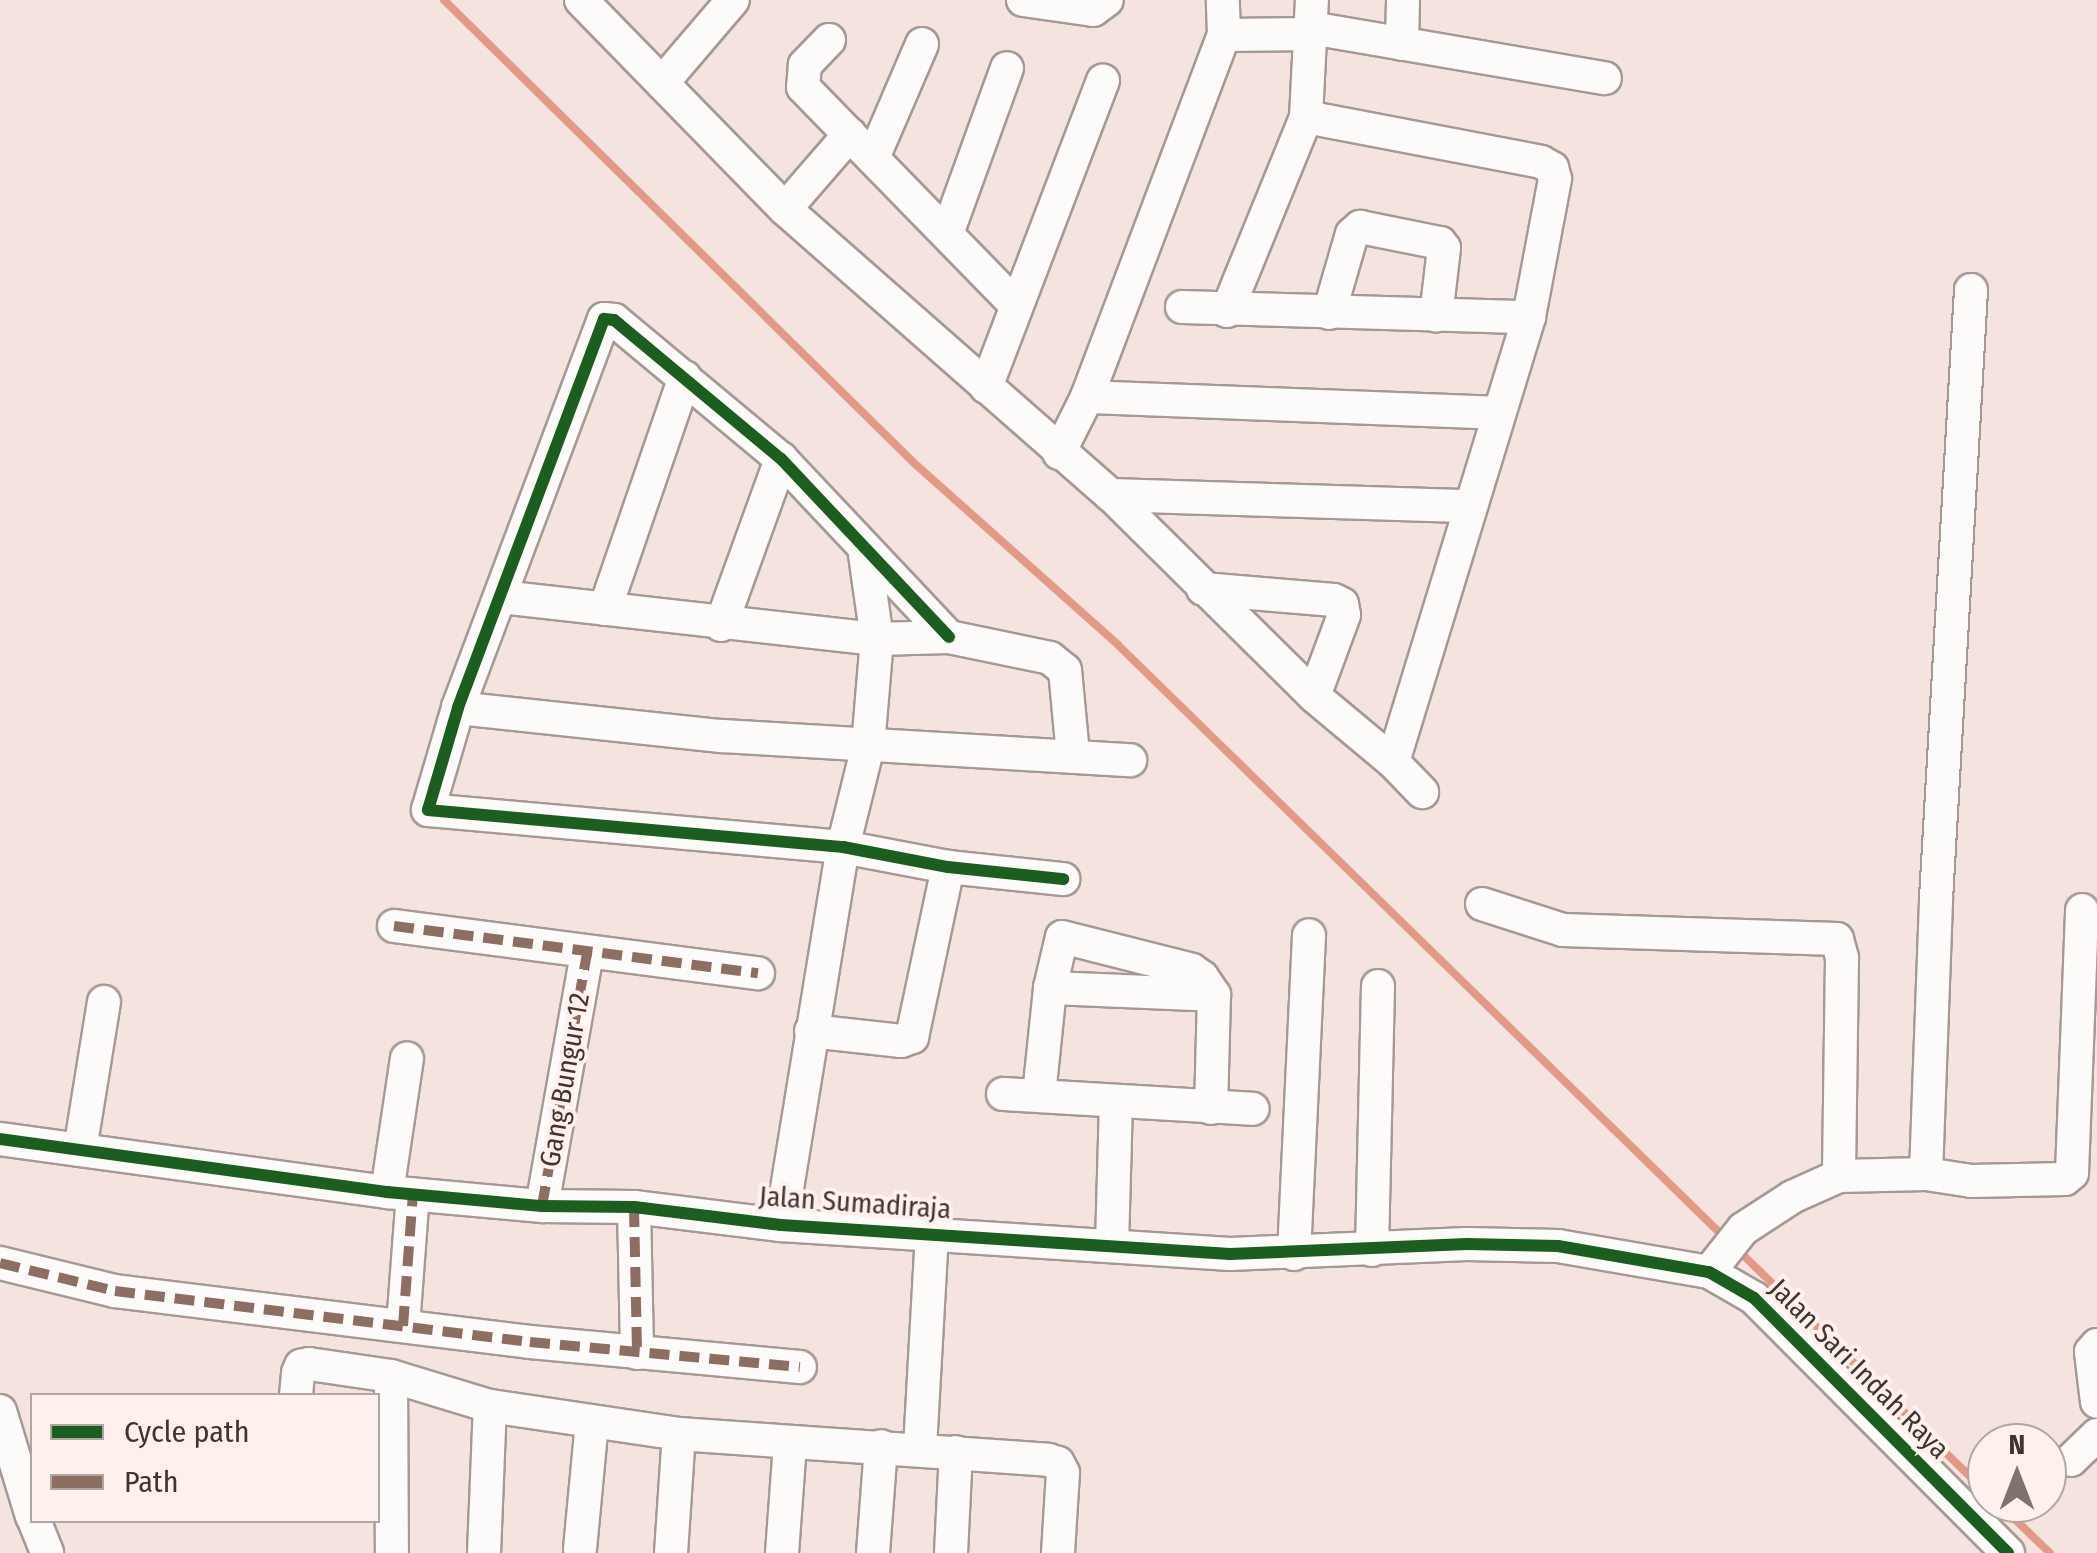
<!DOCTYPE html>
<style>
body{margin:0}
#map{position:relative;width:2097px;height:1553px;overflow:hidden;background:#f4e3de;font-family:"Fira Sans Condensed",sans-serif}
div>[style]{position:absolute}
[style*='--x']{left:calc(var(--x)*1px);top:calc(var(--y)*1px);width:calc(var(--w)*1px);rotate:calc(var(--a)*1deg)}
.stream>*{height:8px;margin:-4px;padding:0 4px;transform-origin:4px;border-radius:4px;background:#e29a86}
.roads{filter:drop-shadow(2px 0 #a59995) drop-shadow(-2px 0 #a59995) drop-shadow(0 2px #a59995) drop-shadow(0 -2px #a59995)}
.minor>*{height:32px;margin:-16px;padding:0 16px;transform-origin:16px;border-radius:16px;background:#fdfbfa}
.quiet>*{height:10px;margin-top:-5px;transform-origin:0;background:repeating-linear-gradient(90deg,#8d6e63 0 20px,transparent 0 30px)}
.cycleway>*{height:12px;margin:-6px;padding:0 6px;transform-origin:6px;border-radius:6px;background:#1b5e20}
span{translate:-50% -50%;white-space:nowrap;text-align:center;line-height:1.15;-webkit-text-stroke:8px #fdf0ed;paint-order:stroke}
.street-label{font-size:28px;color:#413531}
.legend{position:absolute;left:30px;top:1393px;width:350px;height:130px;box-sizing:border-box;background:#fdf0ed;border:2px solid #b2a5a2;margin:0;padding:12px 18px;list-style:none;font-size:30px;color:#413531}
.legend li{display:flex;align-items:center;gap:20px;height:50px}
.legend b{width:50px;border:2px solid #b2a5a2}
.north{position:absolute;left:1967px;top:1423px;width:100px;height:100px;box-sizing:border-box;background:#fdf0ed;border:2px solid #b2a5a2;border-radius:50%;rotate:0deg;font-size:28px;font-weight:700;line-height:40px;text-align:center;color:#413531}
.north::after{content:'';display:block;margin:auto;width:35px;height:45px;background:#80726e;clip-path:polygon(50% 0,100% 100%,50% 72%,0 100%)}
</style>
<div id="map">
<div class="stream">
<i style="--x:444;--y:0;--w:660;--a:44.57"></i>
<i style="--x:914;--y:463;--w:273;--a:41.7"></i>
<i style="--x:1118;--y:645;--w:847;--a:44.33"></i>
<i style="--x:1738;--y:1250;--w:348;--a:44.3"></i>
<i style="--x:1998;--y:1503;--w:72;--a:43.9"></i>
</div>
<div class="roads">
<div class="minor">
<i style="--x:581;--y:0;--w:292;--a:45.7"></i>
<i style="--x:785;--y:209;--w:434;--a:41.3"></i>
<i style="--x:1111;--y:495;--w:286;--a:44.7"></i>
<i style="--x:1314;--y:696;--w:103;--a:39.9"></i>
<i style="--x:1393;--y:762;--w:42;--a:46"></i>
<i style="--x:1023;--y:0;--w:71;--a:8.1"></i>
<i style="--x:1093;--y:10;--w:17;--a:-36"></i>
<i style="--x:1311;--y:28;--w:298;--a:9.7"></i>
<i style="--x:1224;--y:35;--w:87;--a:-0.7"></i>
<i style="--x:829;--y:40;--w:35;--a:134"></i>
<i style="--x:805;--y:65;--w:22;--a:95"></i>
<i style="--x:803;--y:87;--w:303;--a:45.7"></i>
<i style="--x:1402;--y:44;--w:44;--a:-88.7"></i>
<i style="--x:662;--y:83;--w:109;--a:-49.5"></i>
<i style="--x:1306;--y:117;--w:239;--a:10.8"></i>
<i style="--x:1541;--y:162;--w:13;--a:29"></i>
<i style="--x:1552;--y:168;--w:11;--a:75"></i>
<i style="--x:1555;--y:179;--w:140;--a:100.7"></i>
<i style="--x:1529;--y:317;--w:465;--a:107"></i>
<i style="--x:873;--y:158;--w:124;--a:-66.7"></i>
<i style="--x:785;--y:209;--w:99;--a:-49.1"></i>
<i style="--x:948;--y:231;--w:173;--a:-70.1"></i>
<i style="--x:1182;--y:307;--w:347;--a:1.7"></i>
<i style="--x:1227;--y:311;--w:209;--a:-67.8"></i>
<i style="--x:1306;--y:117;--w:117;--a:-87.1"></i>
<i style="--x:1329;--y:313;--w:82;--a:-73.8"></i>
<i style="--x:1352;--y:234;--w:11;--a:-41"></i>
<i style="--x:1360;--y:227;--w:82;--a:11.3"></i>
<i style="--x:1440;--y:243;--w:6;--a:51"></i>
<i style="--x:1444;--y:248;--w:68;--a:96.7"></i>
<i style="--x:986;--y:387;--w:328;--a:-69.1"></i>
<i style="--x:1087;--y:397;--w:412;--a:2.2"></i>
<i style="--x:1059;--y:453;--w:63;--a:-63.4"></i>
<i style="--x:1087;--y:397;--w:387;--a:-69.3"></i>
<i style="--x:1224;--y:35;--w:35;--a:-92"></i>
<i style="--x:1111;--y:495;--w:359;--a:1.8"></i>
<i style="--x:1203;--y:589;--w:131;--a:4.8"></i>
<i style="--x:1334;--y:600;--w:9;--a:27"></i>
<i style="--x:1342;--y:604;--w:11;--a:80"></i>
<i style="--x:1344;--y:615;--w:86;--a:110.3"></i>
<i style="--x:501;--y:597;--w:378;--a:6.4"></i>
<i style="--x:877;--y:639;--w:72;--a:-1.6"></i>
<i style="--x:949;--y:637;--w:103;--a:11.7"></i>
<i style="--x:1050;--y:658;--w:19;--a:39"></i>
<i style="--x:1065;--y:670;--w:85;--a:84.6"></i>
<i style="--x:605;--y:609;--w:245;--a:-71"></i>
<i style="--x:721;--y:625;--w:177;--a:-70.1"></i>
<i style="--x:949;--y:637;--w:245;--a:-133.3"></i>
<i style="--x:781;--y:459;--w:217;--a:-140.2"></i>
<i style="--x:614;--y:320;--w:10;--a:-174"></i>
<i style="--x:604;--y:319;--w:415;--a:110.6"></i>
<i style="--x:458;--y:708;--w:106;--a:106.4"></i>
<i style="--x:428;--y:810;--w:417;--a:5.1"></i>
<i style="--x:843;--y:847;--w:107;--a:10.8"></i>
<i style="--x:948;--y:867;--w:116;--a:6"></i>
<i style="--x:458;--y:708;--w:265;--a:6.1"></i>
<i style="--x:722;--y:736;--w:409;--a:3.4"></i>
<i style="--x:1482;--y:904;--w:85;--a:17.8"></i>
<i style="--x:1563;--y:930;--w:274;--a:1.9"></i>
<i style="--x:1837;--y:939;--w:20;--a:75"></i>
<i style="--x:1842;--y:958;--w:218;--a:90.8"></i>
<i style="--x:1839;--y:1176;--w:87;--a:-1.3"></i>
<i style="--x:1926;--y:1174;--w:46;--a:8.8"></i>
<i style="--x:1971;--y:1181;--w:94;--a:-1.2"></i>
<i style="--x:2065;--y:1179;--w:9;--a:-41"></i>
<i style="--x:2072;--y:1173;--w:263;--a:-87.8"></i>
<i style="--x:394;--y:926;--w:367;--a:7.4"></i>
<i style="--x:1050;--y:988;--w:164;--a:2.4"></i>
<i style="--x:811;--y:1031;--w:91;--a:6.3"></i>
<i style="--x:901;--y:1041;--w:12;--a:-20"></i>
<i style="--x:912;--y:1037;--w:174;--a:-78"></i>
<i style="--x:1003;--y:1094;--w:250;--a:3.4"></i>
<i style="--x:1039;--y:1095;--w:108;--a:-84.1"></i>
<i style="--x:1050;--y:988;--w:52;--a:-76.8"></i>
<i style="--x:1062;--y:937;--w:134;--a:14.2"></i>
<i style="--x:1192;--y:970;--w:12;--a:35"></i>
<i style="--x:1202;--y:977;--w:22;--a:56"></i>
<i style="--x:1214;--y:995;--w:113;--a:91.5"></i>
<i style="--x:0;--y:1139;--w:391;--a:7.8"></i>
<i style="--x:387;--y:1192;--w:156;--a:5.2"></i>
<i style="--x:542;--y:1206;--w:92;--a:0.6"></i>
<i style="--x:634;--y:1207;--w:148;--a:7"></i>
<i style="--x:781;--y:1225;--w:450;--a:3.7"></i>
<i style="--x:1230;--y:1254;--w:237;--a:-2.4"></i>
<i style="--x:1467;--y:1244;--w:91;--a:1.3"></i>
<i style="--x:1558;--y:1246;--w:153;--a:9.8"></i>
<i style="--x:1709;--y:1272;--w:52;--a:30"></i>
<i style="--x:1754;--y:1298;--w:360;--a:45.1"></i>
<i style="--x:80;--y:1150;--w:150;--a:-80.8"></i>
<i style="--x:1926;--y:1174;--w:275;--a:-87.9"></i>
<i style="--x:1936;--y:899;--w:610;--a:-86.71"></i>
<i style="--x:387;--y:1192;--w:135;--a:-81.5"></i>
<i style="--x:542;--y:1206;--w:256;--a:-79.9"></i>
<i style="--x:634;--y:1207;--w:146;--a:88.8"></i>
<i style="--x:781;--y:1225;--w:383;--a:-80.7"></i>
<i style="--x:843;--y:847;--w:104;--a:-76.1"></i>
<i style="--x:868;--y:746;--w:107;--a:-85.2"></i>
<i style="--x:877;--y:639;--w:92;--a:-98.1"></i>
<i style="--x:1112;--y:1245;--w:144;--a:-88.4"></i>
<i style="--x:1372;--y:1250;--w:264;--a:-88.7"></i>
<i style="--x:1294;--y:1254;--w:319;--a:-87.3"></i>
<i style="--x:0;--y:1263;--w:118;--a:13.7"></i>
<i style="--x:115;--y:1291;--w:418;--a:7"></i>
<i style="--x:530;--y:1342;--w:271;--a:5.3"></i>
<i style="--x:1709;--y:1272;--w:55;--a:-51.7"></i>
<i style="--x:1743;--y:1229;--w:59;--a:-33.1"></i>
<i style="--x:1792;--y:1197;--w:51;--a:-24.1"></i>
<i style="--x:403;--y:1326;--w:132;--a:-85.7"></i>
<i style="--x:2097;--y:1345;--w:9;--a:131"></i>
<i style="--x:2091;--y:1352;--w:50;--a:83.2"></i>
<i style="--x:391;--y:1376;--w:177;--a:89.7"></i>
<i style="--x:296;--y:1396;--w:23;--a:-85"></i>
<i style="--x:298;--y:1373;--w:8;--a:-67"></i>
<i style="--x:301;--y:1366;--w:8;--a:-14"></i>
<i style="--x:309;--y:1364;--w:83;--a:8.3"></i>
<i style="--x:391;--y:1376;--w:103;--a:16.9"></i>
<i style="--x:490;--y:1406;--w:191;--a:8.4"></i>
<i style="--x:679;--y:1434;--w:370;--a:4"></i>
<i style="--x:1048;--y:1460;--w:10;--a:17"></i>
<i style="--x:1058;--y:1463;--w:11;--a:63"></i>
<i style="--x:1063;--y:1473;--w:80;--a:93.6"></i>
<i style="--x:0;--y:1411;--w:110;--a:73.1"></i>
<i style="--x:920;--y:1448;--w:214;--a:-86.8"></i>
<i style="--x:2071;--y:1460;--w:36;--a:-44"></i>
<i style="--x:34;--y:1520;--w:35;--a:68"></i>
<i style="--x:580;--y:1549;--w:128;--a:-84.6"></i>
<i style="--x:484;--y:1553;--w:147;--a:-87.7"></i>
<i style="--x:671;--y:1553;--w:119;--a:-86.2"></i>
<i style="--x:782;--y:1553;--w:109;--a:-85.8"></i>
<i style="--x:873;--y:1553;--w:107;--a:-85.7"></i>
<i style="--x:951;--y:1553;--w:101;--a:-87.2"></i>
</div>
</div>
<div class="quiet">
<i style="--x:394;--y:926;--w:367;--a:7.4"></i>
<i style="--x:542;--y:1206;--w:256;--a:-79.9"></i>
<i style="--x:634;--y:1207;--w:146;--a:88.8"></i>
<i style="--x:0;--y:1263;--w:118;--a:13.7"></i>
<i style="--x:115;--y:1291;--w:418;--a:7"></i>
<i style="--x:530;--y:1342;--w:271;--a:5.3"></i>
<i style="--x:403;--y:1326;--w:132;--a:-85.7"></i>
</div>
<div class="cycleway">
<i style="--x:949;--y:637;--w:245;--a:-133.3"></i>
<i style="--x:781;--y:459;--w:217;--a:-140.2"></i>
<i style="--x:614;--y:320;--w:10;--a:-174"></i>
<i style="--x:604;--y:319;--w:415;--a:110.6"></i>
<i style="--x:458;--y:708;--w:106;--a:106.4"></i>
<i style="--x:428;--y:810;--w:417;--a:5.1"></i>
<i style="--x:843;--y:847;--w:107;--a:10.8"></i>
<i style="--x:948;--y:867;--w:116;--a:6"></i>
<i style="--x:0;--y:1139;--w:391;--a:7.8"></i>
<i style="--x:387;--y:1192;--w:156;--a:5.2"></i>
<i style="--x:542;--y:1206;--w:92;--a:0.6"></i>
<i style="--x:634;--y:1207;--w:148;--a:7"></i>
<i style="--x:781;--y:1225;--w:450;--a:3.7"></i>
<i style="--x:1230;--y:1254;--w:237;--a:-2.4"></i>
<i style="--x:1467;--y:1244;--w:91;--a:1.3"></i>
<i style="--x:1558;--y:1246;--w:153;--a:9.8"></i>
<i style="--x:1709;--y:1272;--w:52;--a:30"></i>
<i style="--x:1754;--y:1298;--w:360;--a:45.1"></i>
</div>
<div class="street-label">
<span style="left:565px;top:1080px;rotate:-80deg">Gang Bungur 12</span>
<span style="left:855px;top:1203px;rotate:4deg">Jalan Sumadiraja</span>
<span style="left:1859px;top:1369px;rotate:45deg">Jalan Sari Indah Raya</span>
</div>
<ul class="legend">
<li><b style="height:12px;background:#1b5e20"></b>Cycle path</li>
<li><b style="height:12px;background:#8d6e63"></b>Path</li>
</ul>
<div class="north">N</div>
</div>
